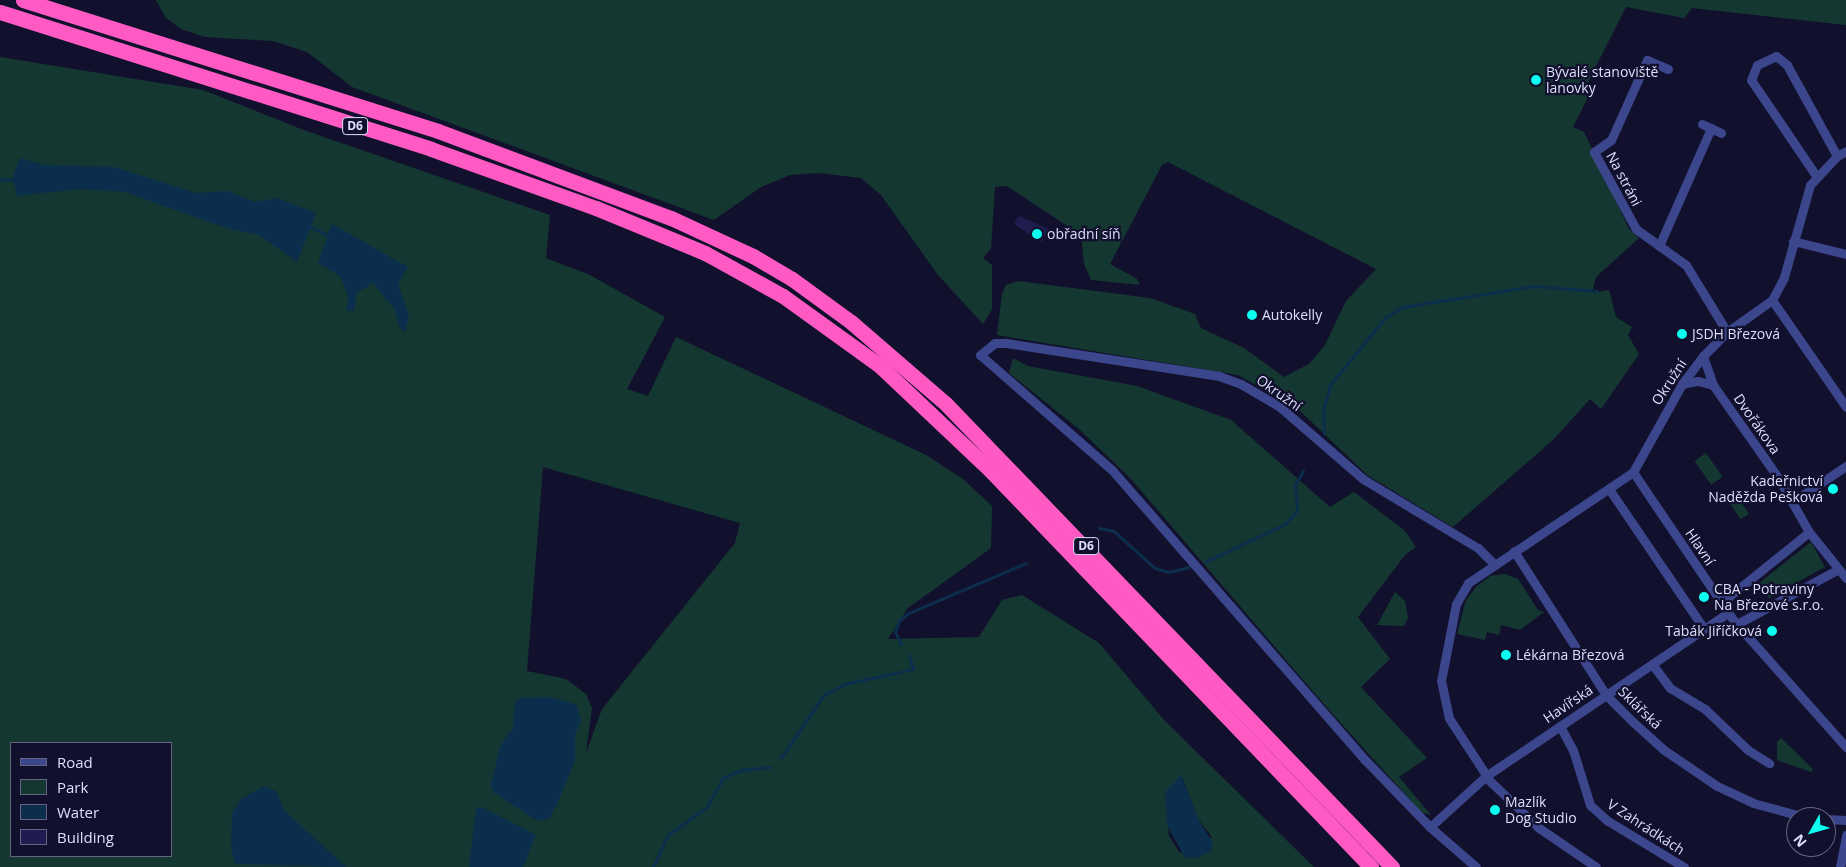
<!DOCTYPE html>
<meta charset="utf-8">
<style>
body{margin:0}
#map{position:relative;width:1846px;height:867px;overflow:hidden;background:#12112d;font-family:"Open Sans",sans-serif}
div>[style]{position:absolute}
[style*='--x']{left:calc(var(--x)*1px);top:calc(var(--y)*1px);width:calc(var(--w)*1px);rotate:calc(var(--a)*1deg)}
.green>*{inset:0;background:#143831;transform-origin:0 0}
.water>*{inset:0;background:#0b2e4d}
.stream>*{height:2.5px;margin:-1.25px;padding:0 1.25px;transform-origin:1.25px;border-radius:1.25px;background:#0b2e4d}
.building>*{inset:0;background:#1f1d4f}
.minor>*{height:9px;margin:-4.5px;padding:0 4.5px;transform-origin:4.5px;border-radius:4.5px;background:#3c468d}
.motorway>*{height:15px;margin:-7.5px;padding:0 7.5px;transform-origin:7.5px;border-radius:7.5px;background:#ff59c3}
.dots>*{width:14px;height:14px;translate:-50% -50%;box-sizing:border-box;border:2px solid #12112d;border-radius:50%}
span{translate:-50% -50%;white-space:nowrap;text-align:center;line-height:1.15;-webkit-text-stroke:4.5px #12112d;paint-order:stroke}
.shield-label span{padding:1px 4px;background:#12112d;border:1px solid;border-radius:4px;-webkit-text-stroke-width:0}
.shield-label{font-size:12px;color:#dedfff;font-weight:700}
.poi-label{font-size:14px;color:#dedfff}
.left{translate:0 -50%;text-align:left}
.right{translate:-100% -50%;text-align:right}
.street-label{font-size:14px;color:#dedfff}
.legend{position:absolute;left:10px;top:742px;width:162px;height:115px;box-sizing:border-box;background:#12112d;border:1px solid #646381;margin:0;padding:6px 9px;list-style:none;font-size:15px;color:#dedfff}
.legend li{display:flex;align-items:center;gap:10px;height:25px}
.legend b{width:25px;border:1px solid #646381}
.north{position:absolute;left:1786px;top:807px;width:50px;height:50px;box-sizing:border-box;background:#12112d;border:1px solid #646381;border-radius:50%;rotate:232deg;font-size:14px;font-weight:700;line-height:20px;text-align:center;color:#dedfff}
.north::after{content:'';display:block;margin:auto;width:18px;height:22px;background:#0afff0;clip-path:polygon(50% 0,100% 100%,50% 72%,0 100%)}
</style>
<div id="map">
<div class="green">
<i style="clip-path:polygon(156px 0,1846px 0,1846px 25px,1692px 8px,1684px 18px,1626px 7px,1585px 88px,1591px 91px,1573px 127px,1584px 132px,1629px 229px,1639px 238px,1596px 277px,1592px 293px,1609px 290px,1616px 317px,1632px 327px,1628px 335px,1639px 354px,1601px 409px,1590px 399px,1554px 439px,1453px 527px,1367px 475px,1297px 408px,1238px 375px,997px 335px,1002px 294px,1006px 285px,1018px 281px,1150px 298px,1195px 314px,1201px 328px,1244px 348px,1284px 377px,1309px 364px,1325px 345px,1346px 301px,1376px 269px,1168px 162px,1162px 165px,1110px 264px,1137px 279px,1140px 285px,1091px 280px,1084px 264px,1081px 235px,1007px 186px,995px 187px,991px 248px,983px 258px,992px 265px,992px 309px,983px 324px,938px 275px,881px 195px,861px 178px,819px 173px,790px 175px,761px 187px,714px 220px,352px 87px,307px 52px,273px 41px,205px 37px,181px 29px,166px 18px)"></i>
<i style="clip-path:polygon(evenodd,0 57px,203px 90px,301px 129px,550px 215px,546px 258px,590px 275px,665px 317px,627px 389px,648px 396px,676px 337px,926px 455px,963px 479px,992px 506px,991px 548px,908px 608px,888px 639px,979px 637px,1002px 600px,1022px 595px,1099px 643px,1165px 721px,1314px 867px,0 867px,0 57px,543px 467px,740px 523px,735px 543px,602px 709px,586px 753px,592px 708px,586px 694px,566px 679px,527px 671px,543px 467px,0 57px,11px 743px,171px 743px,171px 856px,11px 856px,11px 743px,0 57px,1183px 779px,1198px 819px,1212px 837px,1180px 853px,1169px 836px,1165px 792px,1183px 779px)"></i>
<i style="clip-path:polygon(1013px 358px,1028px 366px,1137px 386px,1231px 420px,1330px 507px,1354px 492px,1404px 530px,1416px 547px,1405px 555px,1358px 617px,1390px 659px,1361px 687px,1427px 758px,1399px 777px,1431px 815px,1421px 812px,1329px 710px,1131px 479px,1080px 430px,1009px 373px)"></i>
<i style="left:1706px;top:453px;width:29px;height:14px;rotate:55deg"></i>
<i style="left:1735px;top:493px;width:25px;height:10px;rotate:56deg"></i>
<i style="clip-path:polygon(1811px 542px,1825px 567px,1769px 598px,1759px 583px)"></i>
<i style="clip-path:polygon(1505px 574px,1518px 579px,1538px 610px,1544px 612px,1520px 630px,1501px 625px,1499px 635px,1487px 632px,1485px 640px,1457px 634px,1466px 600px,1476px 587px,1490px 576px)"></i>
<i style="clip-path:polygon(1395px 592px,1405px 601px,1408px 618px,1404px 626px,1377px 625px)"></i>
<i style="clip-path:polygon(1781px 738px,1813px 769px,1811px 772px,1777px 760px,1777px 742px)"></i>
</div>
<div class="water">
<i style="clip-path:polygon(20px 158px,45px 165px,114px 167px,196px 193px,228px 191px,255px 202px,277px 198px,316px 213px,297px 262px,259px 235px,226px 228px,125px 192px,81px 189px,17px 196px,13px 177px)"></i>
<i style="clip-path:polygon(332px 224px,408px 267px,398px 284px,409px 316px,405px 332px,399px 327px,395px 310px,373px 283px,357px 293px,354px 311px,347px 311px,348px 295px,340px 276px,318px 263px)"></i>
<i style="clip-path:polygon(548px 697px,576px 704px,581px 720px,575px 735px,575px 760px,559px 800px,549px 819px,537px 821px,493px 792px,491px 784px,501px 744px,513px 728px,515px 702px,520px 698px)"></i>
<i style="clip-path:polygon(1181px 775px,1198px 819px,1213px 843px,1211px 851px,1197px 858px,1185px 858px,1167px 825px,1165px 792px)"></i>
<i style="clip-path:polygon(264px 786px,276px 791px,285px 811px,346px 867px,235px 864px,231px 847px,232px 813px,241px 799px)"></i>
<i style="clip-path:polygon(482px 807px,536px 835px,523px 867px,469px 867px,476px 808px)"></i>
</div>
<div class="stream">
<i style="--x:0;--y:179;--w:15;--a:4"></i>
<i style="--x:310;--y:227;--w:20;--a:24"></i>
<i style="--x:1324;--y:434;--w:24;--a:-92"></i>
<i style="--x:1323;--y:410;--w:26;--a:-74"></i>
<i style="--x:1330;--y:385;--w:87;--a:-50.6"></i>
<i style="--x:1385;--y:318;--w:20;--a:-33"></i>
<i style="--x:1402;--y:307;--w:134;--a:-9"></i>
<i style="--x:1534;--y:286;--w:63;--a:4.5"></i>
<i style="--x:1099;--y:528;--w:15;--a:11"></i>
<i style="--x:1114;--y:531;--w:55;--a:42.1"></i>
<i style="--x:1155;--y:568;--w:15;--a:16"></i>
<i style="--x:1169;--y:572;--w:21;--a:-14"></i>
<i style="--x:1205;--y:562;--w:89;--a:-25.4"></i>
<i style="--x:1285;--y:524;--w:18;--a:-47"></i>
<i style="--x:1297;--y:511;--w:26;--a:-94"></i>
<i style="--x:1295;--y:485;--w:16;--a:-60"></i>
<i style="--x:901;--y:645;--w:14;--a:-115"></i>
<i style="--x:895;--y:632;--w:12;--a:-70"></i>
<i style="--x:899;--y:621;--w:13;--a:-39"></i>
<i style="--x:909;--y:613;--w:127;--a:-23.1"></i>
<i style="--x:781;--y:758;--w:76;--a:-55.7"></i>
<i style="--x:824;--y:695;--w:24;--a:-28"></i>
<i style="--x:845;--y:684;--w:70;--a:-12.4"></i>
<i style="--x:913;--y:669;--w:14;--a:-107"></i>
<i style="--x:653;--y:867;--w:35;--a:-65"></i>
<i style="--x:668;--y:835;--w:48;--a:-35.7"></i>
<i style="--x:707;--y:807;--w:33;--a:-61"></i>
<i style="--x:723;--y:778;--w:20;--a:-24"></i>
<i style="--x:741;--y:770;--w:29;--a:-6"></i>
</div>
<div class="building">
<i style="clip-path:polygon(1019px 216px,1049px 229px,1041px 242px,1014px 224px)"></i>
</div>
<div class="minor">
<i style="--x:1668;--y:69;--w:23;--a:-157"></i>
<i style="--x:1647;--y:60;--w:88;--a:114.2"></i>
<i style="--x:1611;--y:140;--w:21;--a:145"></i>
<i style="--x:1594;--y:152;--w:88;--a:61.4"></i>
<i style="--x:1636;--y:229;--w:62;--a:35.8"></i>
<i style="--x:1686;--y:265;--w:79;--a:58.5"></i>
<i style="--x:1702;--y:124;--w:21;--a:25"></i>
<i style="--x:1817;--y:177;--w:117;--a:-124.2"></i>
<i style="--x:1751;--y:80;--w:16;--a:-68"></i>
<i style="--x:1757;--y:65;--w:21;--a:-25"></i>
<i style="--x:1776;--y:56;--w:14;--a:39"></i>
<i style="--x:1787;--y:65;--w:104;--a:61.2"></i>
<i style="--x:1793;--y:241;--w:55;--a:13.8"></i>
<i style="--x:1659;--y:246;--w:129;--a:-66.2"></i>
<i style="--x:1772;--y:300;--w:130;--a:55.3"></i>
<i style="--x:1703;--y:356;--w:31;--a:71"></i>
<i style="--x:1713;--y:385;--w:115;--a:54.9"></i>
<i style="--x:1779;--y:479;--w:61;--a:60.5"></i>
<i style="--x:1809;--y:532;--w:59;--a:51.2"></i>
<i style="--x:1682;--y:384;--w:16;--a:-11"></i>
<i style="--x:1698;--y:381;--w:16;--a:15"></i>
<i style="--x:1633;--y:472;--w:180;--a:55.9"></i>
<i style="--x:1734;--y:621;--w:169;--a:48.4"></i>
<i style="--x:1609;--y:489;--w:169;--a:55.8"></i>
<i style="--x:1792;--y:502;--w:65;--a:-33.7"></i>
<i style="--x:1514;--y:551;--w:171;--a:57.4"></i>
<i style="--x:1606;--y:695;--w:38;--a:45"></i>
<i style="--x:1633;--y:722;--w:42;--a:42.1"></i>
<i style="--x:1664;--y:750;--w:64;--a:34.2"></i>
<i style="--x:1717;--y:786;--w:40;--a:25"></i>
<i style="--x:1753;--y:803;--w:54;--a:15.1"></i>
<i style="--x:1721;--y:603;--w:113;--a:-38.9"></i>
<i style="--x:1737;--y:624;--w:114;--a:-28.4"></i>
<i style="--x:1652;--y:664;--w:30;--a:53"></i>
<i style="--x:1670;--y:688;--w:41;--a:31"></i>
<i style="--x:1705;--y:709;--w:59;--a:43.6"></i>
<i style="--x:1748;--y:750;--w:25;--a:32"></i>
<i style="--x:1560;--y:726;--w:27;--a:62"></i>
<i style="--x:1573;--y:750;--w:58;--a:72.8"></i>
<i style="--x:1590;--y:805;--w:24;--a:42"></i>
<i style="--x:1608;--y:821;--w:89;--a:31.2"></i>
<i style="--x:1826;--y:819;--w:20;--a:3"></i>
<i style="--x:1430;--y:827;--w:76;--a:-42.3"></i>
<i style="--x:1486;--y:776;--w:292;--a:-34"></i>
<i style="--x:1476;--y:867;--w:61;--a:-139"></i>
<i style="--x:1430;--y:827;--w:93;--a:-134.1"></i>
<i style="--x:1365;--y:760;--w:385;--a:-131.1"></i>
<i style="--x:1112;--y:470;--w:175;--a:-138.9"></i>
<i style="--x:980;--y:355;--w:19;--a:-39"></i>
<i style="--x:995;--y:343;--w:11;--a:0"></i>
<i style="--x:1006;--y:343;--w:216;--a:8.8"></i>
<i style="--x:1219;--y:376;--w:23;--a:20"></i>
<i style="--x:1241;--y:384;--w:45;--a:30.5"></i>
<i style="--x:1280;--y:407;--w:110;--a:40.9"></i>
<i style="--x:1363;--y:479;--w:134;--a:31"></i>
<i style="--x:1478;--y:548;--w:23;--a:45"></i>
<i style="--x:1596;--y:867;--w:69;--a:-145.6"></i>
<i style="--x:1539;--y:828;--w:68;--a:-136.2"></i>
<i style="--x:1490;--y:781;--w:75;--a:-123.1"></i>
<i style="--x:1449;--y:718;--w:38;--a:-102"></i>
<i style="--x:1441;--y:681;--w:78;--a:-79"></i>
<i style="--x:1456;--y:604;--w:24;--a:-60"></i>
<i style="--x:1468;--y:583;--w:199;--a:-33.9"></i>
<i style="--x:1633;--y:472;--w:101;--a:-60.9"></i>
<i style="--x:1682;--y:384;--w:35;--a:-53"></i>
<i style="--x:1703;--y:356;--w:34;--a:-45"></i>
<i style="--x:1727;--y:332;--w:55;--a:-35.4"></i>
<i style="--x:1772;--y:300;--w:26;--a:-62"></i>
<i style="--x:1784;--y:277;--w:96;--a:-74.2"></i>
<i style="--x:1810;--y:185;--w:40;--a:-47"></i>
<i style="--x:1837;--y:156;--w:10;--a:-29"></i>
<i style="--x:1840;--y:867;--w:33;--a:-79"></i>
</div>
<div class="motorway">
<i style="--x:23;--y:0;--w:435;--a:17.5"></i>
<i style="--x:438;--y:131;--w:249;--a:20.5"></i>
<i style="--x:671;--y:218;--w:90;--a:24.9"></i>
<i style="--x:753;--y:256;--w:45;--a:30.5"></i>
<i style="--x:792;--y:279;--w:73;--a:36.1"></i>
<i style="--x:851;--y:322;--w:125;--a:40.8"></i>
<i style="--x:946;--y:404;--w:643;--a:46.07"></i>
<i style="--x:0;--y:12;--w:452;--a:17.6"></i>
<i style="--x:431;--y:149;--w:175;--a:19.7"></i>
<i style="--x:596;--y:208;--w:118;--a:22.4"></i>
<i style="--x:705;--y:253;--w:89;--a:28.9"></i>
<i style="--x:783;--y:296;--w:120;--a:35.8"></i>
<i style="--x:880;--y:366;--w:150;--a:43.4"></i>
<i style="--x:989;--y:469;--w:552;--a:46.18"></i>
</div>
<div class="dots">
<i style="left:1536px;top:80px;background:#0afff0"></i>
<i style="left:1037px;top:234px;background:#0afff0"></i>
<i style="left:1252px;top:315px;background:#0afff0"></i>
<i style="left:1682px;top:334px;background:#0afff0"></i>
<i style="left:1833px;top:489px;background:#0afff0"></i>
<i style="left:1704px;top:597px;background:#0afff0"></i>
<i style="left:1772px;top:631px;background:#0afff0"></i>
<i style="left:1506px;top:655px;background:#0afff0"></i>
<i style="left:1495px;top:810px;background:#0afff0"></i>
</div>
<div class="shield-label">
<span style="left:355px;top:126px">D6</span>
<span style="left:1086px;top:546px">D6</span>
</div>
<div class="poi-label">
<span class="left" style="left:1546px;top:80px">Bývalé stanoviště<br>lanovky</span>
<span class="left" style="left:1047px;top:234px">obřadní síň</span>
<span class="left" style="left:1262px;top:315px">Autokelly</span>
<span class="left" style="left:1692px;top:334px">JSDH Březová</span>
<span class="right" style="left:1823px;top:489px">Kadeřnictví<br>Naděžda Pešková</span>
<span class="left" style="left:1714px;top:597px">CBA - Potraviny<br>Na Březové s.r.o.</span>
<span class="right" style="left:1762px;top:631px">Tabák Jiříčková</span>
<span class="left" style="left:1516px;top:655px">Lékárna Březová</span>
<span class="left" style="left:1505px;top:810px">Mazlík<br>Dog Studio</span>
</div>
<div class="street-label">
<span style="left:1624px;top:179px;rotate:62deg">Na stráni</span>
<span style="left:1669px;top:382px;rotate:-57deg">Okružní</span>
<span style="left:1279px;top:393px;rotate:35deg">Okružní</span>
<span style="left:1757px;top:424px;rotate:55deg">Dvořákova</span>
<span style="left:1700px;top:547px;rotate:56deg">Hlavní</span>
<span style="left:1568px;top:704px;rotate:-34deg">Havířská</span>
<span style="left:1640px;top:708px;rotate:44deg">Sklářská</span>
<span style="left:1646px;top:827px;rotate:33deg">V Zahrádkách</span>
</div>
<ul class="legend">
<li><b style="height:6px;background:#3c468d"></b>Road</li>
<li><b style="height:14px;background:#143831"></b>Park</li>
<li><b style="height:14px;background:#0b2e4d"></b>Water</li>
<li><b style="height:14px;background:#1f1d4f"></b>Building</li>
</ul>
<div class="north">N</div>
</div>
